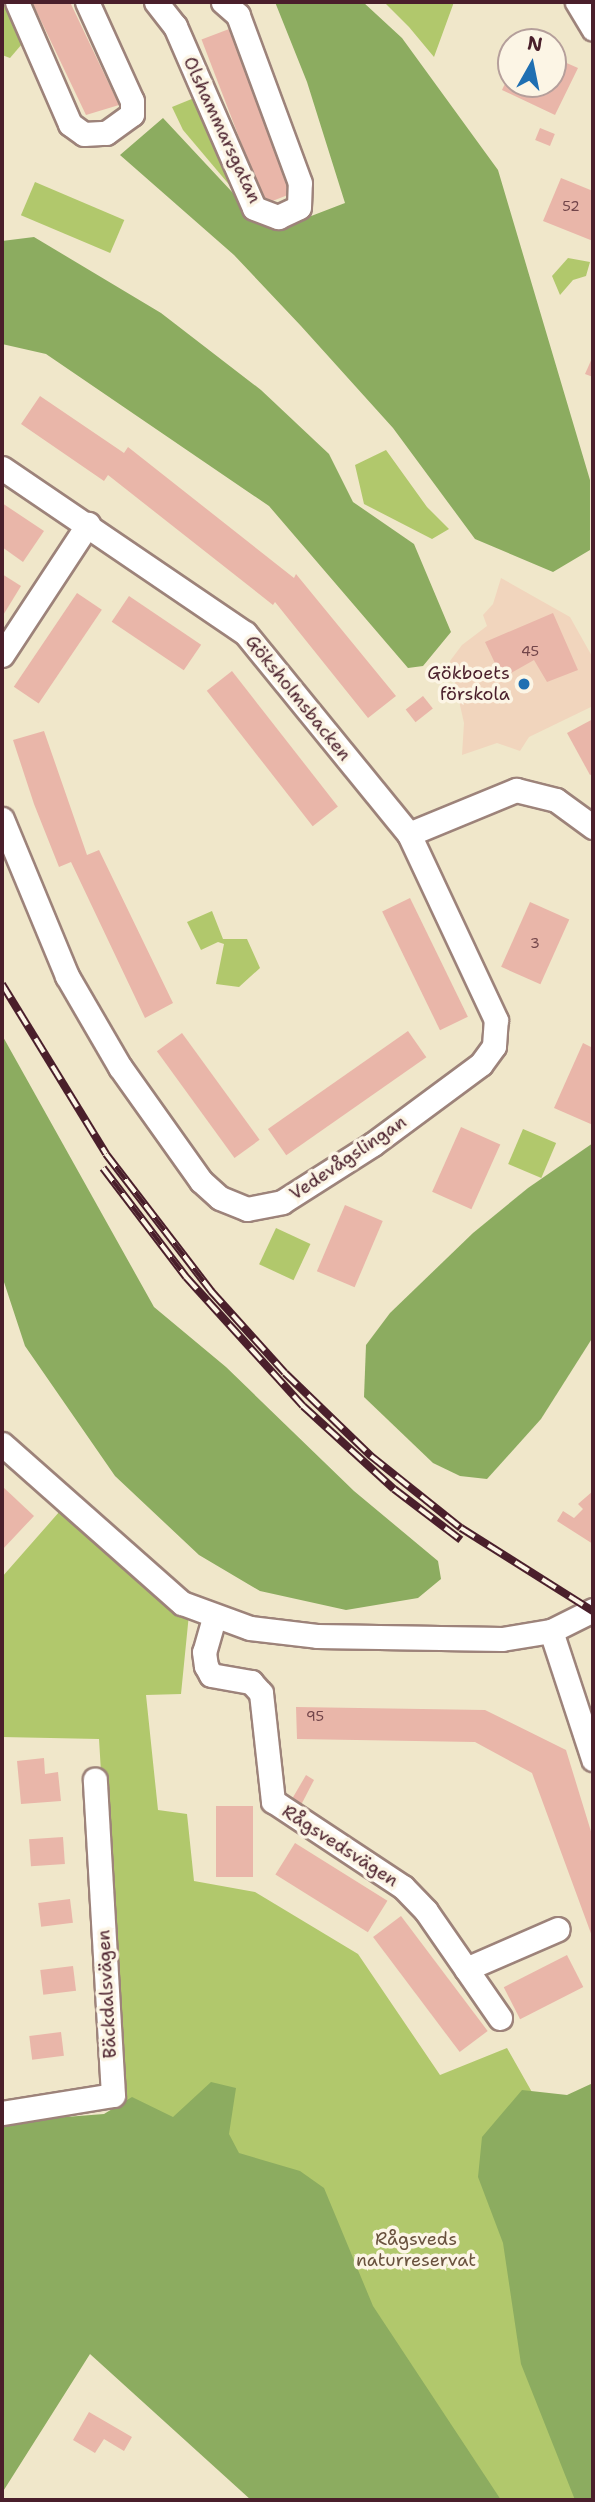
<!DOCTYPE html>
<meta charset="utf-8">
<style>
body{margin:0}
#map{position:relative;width:595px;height:2502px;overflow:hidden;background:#f0e7ca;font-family:"Shantell Sans",sans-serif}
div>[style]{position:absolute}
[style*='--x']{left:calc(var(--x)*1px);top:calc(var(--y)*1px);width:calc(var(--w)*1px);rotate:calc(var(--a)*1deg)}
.built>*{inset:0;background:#f1d5bd}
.green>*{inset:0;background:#b1c86c;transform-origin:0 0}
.forest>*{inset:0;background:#8cac60}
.building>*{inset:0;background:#e9b6a9;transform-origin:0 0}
.roads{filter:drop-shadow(2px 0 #9d837a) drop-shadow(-2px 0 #9d837a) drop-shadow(0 2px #9d837a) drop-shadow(0 -2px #9d837a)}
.minor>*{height:23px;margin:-11.5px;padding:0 11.5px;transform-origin:11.5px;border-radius:11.5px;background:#fff}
.rail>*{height:8px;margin-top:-4px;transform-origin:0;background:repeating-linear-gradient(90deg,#fcf5e5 0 16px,#4a1f2b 0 32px);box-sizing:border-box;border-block:2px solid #4a1f2b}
.dots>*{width:19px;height:19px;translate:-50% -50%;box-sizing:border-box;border:4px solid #fcf5e5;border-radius:50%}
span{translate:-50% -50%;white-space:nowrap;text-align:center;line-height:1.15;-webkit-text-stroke:7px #fcf5e5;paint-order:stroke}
.number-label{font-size:14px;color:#72454a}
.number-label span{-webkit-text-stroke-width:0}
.street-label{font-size:18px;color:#4a1f2b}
.poi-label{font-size:18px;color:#4a1f2b}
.right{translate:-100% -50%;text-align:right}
.park-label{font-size:18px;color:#69523e}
.frame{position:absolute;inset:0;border:4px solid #4a1f2b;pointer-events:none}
.north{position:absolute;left:497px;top:28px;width:70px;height:70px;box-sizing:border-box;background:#fcf5e5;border:2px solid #b59f9b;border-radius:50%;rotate:9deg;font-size:19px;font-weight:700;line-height:28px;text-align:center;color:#4a1f2b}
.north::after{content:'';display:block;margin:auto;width:24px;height:32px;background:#1f6fb2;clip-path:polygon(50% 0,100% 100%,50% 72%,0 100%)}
</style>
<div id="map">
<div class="built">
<i style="clip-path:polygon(501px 578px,570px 617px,593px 658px,593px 706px,529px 737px,520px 751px,497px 743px,462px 755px,464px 723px,450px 661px,462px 645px,487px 626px,483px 615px,493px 604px)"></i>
</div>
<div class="green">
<i style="clip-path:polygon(2px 2px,6px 2px,22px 44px,10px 58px,2px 55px)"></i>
<i style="clip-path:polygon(384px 2px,454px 2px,434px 57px,409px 27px)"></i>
<i style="clip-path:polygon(199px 96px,237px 194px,183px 130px,172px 107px)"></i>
<i style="left:35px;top:182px;width:97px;height:36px;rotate:23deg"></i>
<i style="clip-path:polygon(568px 258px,590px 262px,586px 276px,573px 280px,560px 295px,552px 276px)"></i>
<i style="clip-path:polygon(386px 450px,427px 507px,449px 529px,432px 539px,364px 504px,355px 465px)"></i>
<i style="clip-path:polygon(212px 911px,223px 939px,247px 939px,260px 968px,239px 987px,216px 984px,224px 944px,218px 942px,201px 950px,187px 922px)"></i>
<i style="left:523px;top:1129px;width:36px;height:38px;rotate:23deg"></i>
<i style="left:276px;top:1228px;width:38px;height:40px;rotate:25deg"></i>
<i style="clip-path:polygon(60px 1511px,189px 1614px,181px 1694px,146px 1695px,158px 1810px,187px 1814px,194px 1881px,255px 1892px,358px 1954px,440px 2075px,507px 2048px,593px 2200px,593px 2500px,376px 2500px,125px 2168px,99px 1739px,2px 1737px,2px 1577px)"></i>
</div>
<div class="forest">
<i style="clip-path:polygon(275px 2px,363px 2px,402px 38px,498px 170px,590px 480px,590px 550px,553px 572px,475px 539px,393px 428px,301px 326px,234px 255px,120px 155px,163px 118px,247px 208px,280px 228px,345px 203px,307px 82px)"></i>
<i style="clip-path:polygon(34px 237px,161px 313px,261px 390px,329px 454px,353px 502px,414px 544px,451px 632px,423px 666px,408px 668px,269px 506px,46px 354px,2px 344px,2px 241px)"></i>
<i style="clip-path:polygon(2px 1035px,154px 1307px,226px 1367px,354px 1491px,438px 1561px,441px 1579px,418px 1598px,346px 1610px,260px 1591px,199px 1555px,115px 1476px,25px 1346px,2px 1276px)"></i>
<i style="clip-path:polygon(593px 1143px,593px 1337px,541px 1419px,487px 1479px,460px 1476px,433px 1463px,364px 1397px,366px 1345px,390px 1313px,473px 1233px,528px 1188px)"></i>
<i style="clip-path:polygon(211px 2082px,236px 2088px,229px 2134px,239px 2153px,300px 2171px,324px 2188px,373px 2306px,501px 2500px,251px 2500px,90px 2354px,2px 2493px,2px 2122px,104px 2114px,132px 2097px,173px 2117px)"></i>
<i style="clip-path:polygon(593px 2083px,593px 2500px,575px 2500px,521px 2364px,503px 2243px,478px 2177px,482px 2137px,522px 2090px,567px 2095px)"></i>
</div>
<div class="building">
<i style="clip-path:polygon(32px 2px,70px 2px,119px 105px,86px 115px)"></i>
<i style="left:237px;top:26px;width:176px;height:38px;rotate:69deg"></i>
<i style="clip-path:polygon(553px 57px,578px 68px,555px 115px,502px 90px,511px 71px,511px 84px,553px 84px)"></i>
<i style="left:540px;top:128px;width:16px;height:13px;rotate:22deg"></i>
<i style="clip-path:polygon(561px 178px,593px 191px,593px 241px,543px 221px)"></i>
<i style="clip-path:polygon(593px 356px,593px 377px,585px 374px)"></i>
<i style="clip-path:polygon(40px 396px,124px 453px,128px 447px,294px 578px,296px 574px,396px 696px,368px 718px,275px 602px,273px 605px,108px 475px,104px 481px,21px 424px)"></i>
<i style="clip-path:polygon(2px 503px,44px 531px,23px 562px,2px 547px)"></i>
<i style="clip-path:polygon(2px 574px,21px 586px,2px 617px)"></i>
<i style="left:77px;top:593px;width:30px;height:113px;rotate:34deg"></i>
<i style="left:129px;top:596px;width:87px;height:31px;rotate:34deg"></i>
<i style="clip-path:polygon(553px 613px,578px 670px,547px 682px,534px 660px,502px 678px,485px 642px)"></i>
<i style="left:232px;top:671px;width:172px;height:32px;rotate:52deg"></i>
<i style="left:423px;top:696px;width:16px;height:22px;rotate:52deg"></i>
<i style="clip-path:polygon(593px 719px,593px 774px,590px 775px,567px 733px)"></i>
<i style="clip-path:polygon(44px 731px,87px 855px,99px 850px,173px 1003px,145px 1018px,71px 862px,59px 867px,34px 804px,13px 740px)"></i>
<i style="left:410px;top:898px;width:132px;height:31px;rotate:64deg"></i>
<i style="left:530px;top:902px;width:43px;height:71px;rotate:24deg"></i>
<i style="left:408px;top:1031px;width:32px;height:171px;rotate:55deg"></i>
<i style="left:182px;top:1033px;width:132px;height:31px;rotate:54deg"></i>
<i style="clip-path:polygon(583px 1043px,593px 1048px,593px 1125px,554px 1108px)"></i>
<i style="left:461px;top:1127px;width:43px;height:71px;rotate:24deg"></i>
<i style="left:345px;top:1205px;width:41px;height:72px;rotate:23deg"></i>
<i style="clip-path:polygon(2px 1486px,34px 1516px,2px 1550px)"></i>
<i style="clip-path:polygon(593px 1491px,593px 1544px,557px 1521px,563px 1511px,574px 1518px,583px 1509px,578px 1504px)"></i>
<i style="clip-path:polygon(296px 1707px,485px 1710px,566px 1750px,593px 1838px,593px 1939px,532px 1773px,475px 1742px,297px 1739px)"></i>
<i style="clip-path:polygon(44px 1758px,45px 1774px,58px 1772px,61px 1801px,21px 1804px,17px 1761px)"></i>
<i style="clip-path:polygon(306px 1775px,314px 1780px,301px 1805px,292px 1799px)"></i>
<i style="left:216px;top:1806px;width:37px;height:71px"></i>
<i style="left:63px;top:1837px;width:27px;height:34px;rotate:86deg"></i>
<i style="left:295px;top:1843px;width:109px;height:37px;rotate:32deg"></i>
<i style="left:70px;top:1899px;width:24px;height:32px;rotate:83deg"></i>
<i style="left:401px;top:1916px;width:144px;height:35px;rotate:53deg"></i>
<i style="left:567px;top:1955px;width:36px;height:71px;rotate:63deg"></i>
<i style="left:73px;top:1966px;width:25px;height:33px;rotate:83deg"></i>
<i style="left:61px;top:2032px;width:24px;height:32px;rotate:83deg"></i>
<i style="clip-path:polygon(89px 2412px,132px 2437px,124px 2451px,104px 2439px,95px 2453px,73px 2440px)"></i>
</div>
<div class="roads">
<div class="minor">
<i style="--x:17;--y:2;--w:133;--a:66.5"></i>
<i style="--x:70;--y:124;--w:17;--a:36"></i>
<i style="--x:84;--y:134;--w:22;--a:-3"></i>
<i style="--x:106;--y:133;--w:32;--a:-36"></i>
<i style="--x:132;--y:114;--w:13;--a:-90"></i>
<i style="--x:132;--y:101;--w:109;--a:-114.4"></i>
<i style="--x:156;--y:2;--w:31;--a:52"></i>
<i style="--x:175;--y:26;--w:198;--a:66.5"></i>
<i style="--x:254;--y:208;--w:26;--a:21"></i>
<i style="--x:278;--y:217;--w:23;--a:-25"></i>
<i style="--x:299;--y:207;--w:24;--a:-88"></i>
<i style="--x:300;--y:183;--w:179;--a:-110.3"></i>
<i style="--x:238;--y:15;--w:20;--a:-139"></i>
<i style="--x:577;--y:2;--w:31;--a:59"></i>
<i style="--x:2;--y:468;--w:294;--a:34.2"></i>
<i style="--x:245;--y:633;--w:259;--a:50.8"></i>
<i style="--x:409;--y:834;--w:116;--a:-22.4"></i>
<i style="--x:516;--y:790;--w:41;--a:14"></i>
<i style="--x:556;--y:800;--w:46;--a:36.1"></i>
<i style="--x:2;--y:655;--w:157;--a:-56.7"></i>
<i style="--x:2;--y:819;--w:170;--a:67.5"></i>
<i style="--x:67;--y:976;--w:105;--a:59.8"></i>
<i style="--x:120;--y:1067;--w:140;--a:54.6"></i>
<i style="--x:201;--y:1181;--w:25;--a:42"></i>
<i style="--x:220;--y:1198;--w:29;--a:22"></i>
<i style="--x:247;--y:1209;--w:36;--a:-11"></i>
<i style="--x:282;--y:1202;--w:108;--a:-32.5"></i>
<i style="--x:373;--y:1144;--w:134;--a:-36.5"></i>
<i style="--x:481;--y:1064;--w:22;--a:-54"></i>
<i style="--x:494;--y:1046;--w:26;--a:-86"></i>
<i style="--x:496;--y:1020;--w:205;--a:-115.1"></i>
<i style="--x:2;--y:1444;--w:240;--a:41.5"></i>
<i style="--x:182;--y:1603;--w:72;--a:20.2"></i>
<i style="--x:250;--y:1628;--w:67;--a:6.8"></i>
<i style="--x:317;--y:1636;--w:185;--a:0.9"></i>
<i style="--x:502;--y:1639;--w:50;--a:-9.3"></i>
<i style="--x:551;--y:1631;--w:47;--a:-26.6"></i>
<i style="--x:214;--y:1618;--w:35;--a:106"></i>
<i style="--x:204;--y:1652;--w:14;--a:82"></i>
<i style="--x:206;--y:1666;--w:10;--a:61"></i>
<i style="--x:211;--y:1675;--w:41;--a:9.9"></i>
<i style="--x:251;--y:1682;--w:15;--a:48"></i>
<i style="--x:261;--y:1693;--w:109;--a:83.7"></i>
<i style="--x:273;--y:1801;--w:156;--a:33.5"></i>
<i style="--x:403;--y:1887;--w:33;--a:46"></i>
<i style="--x:426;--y:1911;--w:130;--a:55.3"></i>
<i style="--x:551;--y:1631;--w:135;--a:71.8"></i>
<i style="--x:466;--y:1969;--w:100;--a:-23.5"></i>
<i style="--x:2;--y:2113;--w:112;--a:-9.2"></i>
<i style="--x:113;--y:2095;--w:316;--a:-93.3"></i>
</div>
</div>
<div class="rail">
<i style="--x:2;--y:984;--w:199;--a:58.5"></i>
<i style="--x:106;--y:1154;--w:173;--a:52.5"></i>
<i style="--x:211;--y:1291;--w:110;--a:47.9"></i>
<i style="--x:285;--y:1373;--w:120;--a:44"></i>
<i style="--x:371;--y:1456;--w:115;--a:38.7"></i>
<i style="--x:461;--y:1528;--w:156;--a:32.2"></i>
<i style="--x:103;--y:1168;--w:137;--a:52.7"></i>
<i style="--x:186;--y:1277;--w:174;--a:47.8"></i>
<i style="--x:303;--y:1406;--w:123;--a:42.4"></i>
<i style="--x:394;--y:1489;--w:84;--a:37.3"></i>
</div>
<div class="dots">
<i style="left:524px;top:684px;background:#1f6fb2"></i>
</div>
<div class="number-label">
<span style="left:571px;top:206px">52</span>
<span style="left:530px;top:651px">45</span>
<span style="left:535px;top:943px">3</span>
<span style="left:315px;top:1716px">95</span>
</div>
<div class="street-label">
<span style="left:222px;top:130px;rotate:65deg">Olshammarsgatan</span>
<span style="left:298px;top:698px;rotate:51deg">Göksholmsbacken</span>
<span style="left:348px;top:1158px;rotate:-34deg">Vedevågslingan</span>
<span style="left:340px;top:1846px;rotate:33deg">Rågsvedsvägen</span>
<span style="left:107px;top:1994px;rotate:-93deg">Bäckdalsvägen</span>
</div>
<div class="poi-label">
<span class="right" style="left:510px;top:684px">Gökboets<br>förskola</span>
</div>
<div class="park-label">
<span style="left:416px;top:2250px">Rågsveds<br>naturreservat</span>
</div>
<div class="frame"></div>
<div class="north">N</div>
</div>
